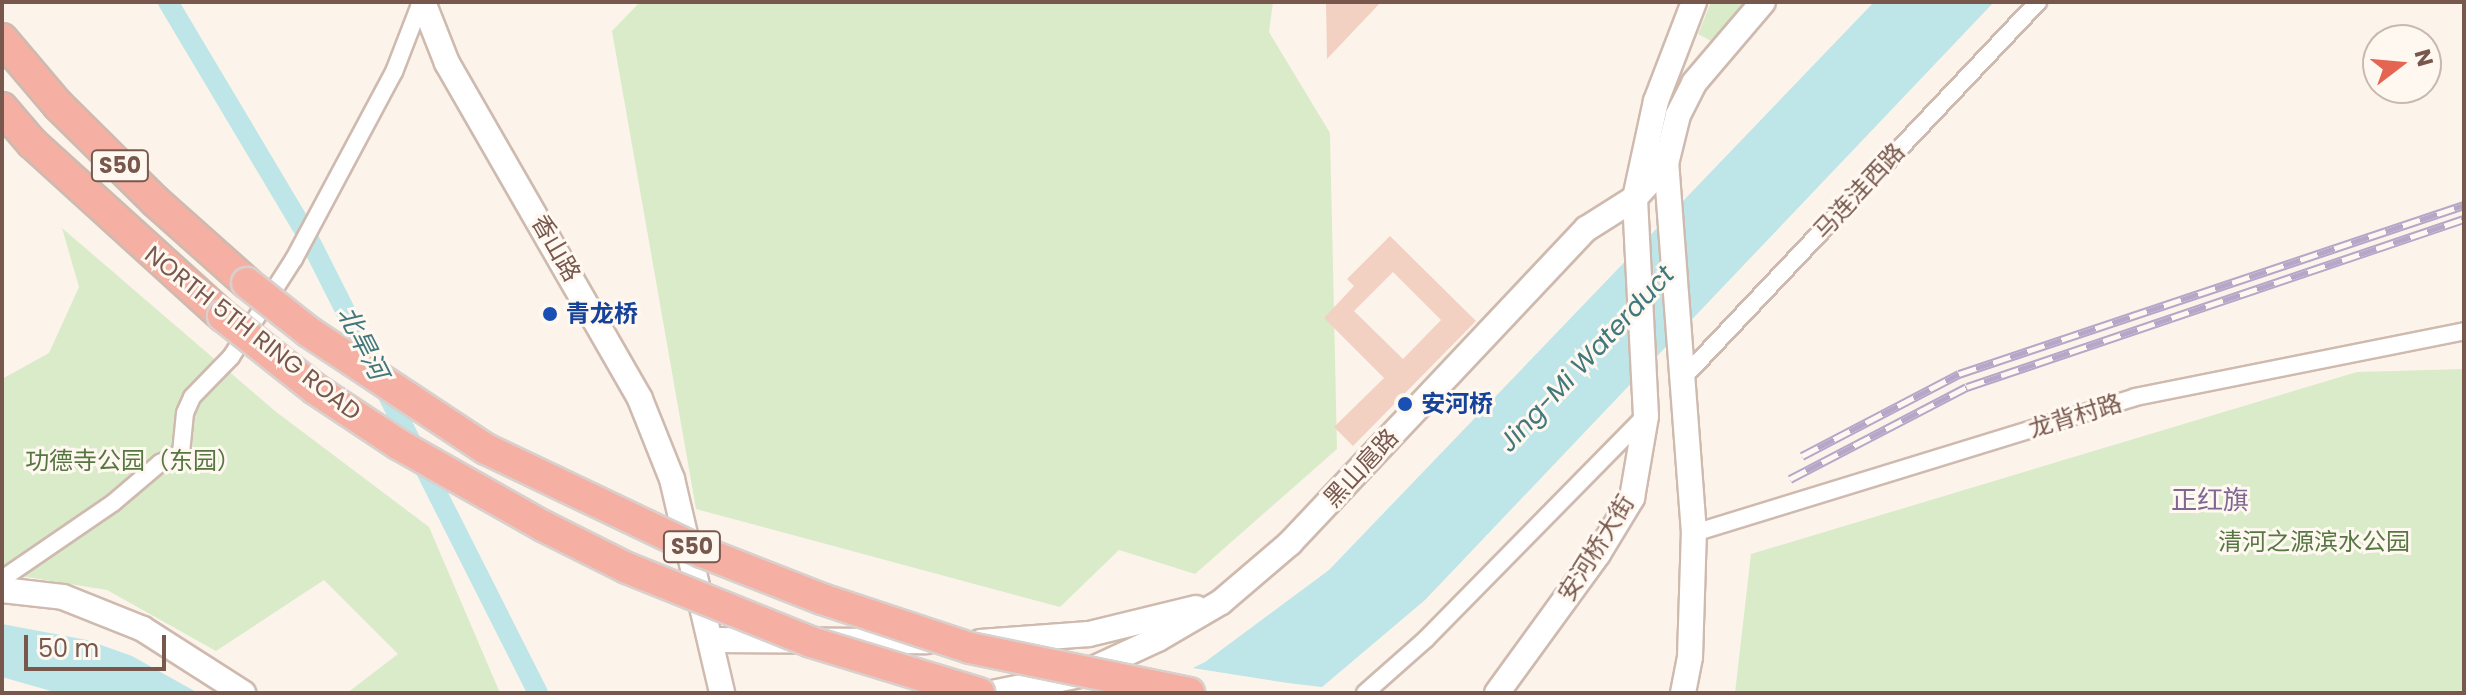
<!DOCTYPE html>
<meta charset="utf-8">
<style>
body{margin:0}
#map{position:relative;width:2466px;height:695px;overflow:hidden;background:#fcf4eb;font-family:Poppins,"Noto Sans SC",sans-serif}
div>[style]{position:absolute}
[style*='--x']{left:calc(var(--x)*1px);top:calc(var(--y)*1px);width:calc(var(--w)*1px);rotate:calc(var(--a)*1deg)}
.green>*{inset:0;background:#d9ebc8}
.water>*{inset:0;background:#bee5e7}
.pier>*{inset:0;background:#fcf4eb}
.canal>*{height:20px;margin:-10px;padding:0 10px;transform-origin:10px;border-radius:10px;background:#bee5e7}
.building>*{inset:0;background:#f2d1c2}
.roads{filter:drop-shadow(2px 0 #cfbaaf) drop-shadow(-2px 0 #cfbaaf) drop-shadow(0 2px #cfbaaf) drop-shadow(0 -2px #cfbaaf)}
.street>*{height:16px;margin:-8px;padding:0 8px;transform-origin:8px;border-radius:8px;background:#fff}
.secondary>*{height:24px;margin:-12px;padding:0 12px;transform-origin:12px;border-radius:12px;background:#fff}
.highway>*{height:30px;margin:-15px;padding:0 15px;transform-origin:15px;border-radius:15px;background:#f5b0a3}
.rail>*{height:9px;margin-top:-4.5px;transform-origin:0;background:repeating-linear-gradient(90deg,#fff8f1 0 18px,#b6a7c8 0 36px);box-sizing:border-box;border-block:2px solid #b6a7c8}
.bridges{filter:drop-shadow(2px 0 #d9d0cd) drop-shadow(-2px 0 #d9d0cd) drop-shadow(0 2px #d9d0cd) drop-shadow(0 -2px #d9d0cd)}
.highway-bridge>*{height:30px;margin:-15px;padding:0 15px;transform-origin:15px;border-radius:15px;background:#f5b0a3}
.dots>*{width:22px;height:22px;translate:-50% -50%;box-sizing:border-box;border:4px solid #fff8f1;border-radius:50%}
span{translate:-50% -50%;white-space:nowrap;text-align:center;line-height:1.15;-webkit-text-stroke:6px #fff8f1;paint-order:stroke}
.shield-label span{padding:2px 6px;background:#fff8f1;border:2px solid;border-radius:6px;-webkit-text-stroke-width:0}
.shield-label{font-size:22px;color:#78584d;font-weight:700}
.street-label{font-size:24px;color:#78584d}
.transit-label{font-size:24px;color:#164399;font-weight:700}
.left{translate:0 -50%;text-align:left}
.park-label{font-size:24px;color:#577742}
.water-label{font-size:26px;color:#40787c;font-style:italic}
.neighbourhood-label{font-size:26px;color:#7f6693}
.frame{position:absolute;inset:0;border:4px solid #78584d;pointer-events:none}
.north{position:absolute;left:2362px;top:24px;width:80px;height:80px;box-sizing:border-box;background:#fff8f1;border:2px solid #c9b8af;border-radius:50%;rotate:74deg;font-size:22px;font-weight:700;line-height:32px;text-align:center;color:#78584d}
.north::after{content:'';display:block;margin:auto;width:28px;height:36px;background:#e46552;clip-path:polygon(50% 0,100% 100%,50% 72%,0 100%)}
.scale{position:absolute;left:24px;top:635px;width:142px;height:36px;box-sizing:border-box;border:4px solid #78584d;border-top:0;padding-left:10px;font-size:24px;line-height:28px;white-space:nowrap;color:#78584d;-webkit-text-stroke:6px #fff8f1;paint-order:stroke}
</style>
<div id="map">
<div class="green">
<i style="clip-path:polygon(640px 2px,1273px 2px,1269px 32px,1330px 133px,1337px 449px,1195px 574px,1119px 550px,1060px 607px,696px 509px,612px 31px)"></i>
<i style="clip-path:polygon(1711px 2px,1749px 2px,1711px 41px,1698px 34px)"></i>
<i style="clip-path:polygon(62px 228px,275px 411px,429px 527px,500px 693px,347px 693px,398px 654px,324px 580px,216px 651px,107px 590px,2px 573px,2px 379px,49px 353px,79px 287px)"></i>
<i style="clip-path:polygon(2464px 369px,2464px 693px,1735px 693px,1751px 554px,2357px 372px)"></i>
</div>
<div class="water">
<i style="clip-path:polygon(1874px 2px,1994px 2px,1425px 600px,1315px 693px,1142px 693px,1205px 662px,1329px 570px)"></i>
<i style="clip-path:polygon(2px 624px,87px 640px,132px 656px,198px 693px,58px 693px,2px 677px)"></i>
</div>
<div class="pier">
<i style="clip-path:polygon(1186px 667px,1288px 683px,1330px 688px,1322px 693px,1138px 693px)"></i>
</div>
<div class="canal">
<i style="--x:168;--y:2;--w:271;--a:59.2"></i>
<i style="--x:307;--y:235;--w:513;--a:63.24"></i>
</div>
<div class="building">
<i style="clip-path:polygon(1326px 2px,1381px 2px,1327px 59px)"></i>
<i style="clip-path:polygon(evenodd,1390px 236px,1476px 321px,1353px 446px,1334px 427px,1384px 378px,1324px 318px,1354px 286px,1347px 279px,1390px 236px,1393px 272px,1441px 320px,1403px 359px,1354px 311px,1393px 272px)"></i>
</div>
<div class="roads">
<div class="street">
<i style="--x:1681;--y:380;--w:520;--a:-46.64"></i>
<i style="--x:1694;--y:533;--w:461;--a:-17.1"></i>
<i style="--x:2135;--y:397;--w:336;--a:-11.3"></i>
<i style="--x:2;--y:579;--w:135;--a:-34.4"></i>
<i style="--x:113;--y:503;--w:62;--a:-40.4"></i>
<i style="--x:160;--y:463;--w:23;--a:-25"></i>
<i style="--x:181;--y:453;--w:40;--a:-84.3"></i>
<i style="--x:185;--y:413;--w:17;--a:-66"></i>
<i style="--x:192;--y:397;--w:56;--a:-45.7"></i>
<i style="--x:231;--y:357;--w:117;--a:-57.3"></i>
<i style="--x:294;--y:259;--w:212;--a:-61.9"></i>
<i style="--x:394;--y:72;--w:75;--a:-68.9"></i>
<i style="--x:1365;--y:693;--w:81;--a:-41.5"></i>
<i style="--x:1426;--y:639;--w:313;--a:-45.5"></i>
</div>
<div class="secondary">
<i style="--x:423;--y:2;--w:66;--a:68.5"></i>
<i style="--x:447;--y:63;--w:387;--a:60.1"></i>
<i style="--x:640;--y:399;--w:86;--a:68.2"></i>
<i style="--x:672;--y:479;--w:220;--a:76.8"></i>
<i style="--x:2;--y:590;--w:61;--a:6.5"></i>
<i style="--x:63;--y:597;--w:86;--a:21.8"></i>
<i style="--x:143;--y:629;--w:119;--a:32.6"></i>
<i style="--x:711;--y:640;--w:216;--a:0.3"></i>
<i style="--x:980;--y:642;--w:109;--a:-4.2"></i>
<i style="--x:1089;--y:634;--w:110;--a:-13.7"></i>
<i style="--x:992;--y:693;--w:90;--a:-11.6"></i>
<i style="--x:1080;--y:675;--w:86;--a:-24.8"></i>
<i style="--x:1158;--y:639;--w:73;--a:-30.4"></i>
<i style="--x:1221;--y:602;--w:91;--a:-40.5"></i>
<i style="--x:1290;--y:543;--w:432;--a:-46.7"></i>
<i style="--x:1586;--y:229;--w:58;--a:-32.3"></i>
<i style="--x:1635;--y:198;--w:46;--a:-47.6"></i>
<i style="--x:1497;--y:693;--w:172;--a:-54"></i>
<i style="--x:1598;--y:554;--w:66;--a:-58.7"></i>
<i style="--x:1632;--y:498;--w:83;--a:-80.3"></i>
<i style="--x:1646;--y:416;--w:218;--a:-92.9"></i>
<i style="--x:1635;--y:198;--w:99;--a:-77.8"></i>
<i style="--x:1656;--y:101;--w:106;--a:-69"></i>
<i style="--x:1683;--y:693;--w:37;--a:-79"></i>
<i style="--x:1690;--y:657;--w:124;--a:-88.2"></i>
<i style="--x:1694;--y:533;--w:370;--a:-94.3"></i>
<i style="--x:1666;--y:164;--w:50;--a:-76.2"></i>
<i style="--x:1678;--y:115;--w:36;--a:-63"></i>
<i style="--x:1694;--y:83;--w:106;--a:-49.6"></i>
</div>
<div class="highway">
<i style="--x:2;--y:39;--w:87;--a:49.7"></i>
<i style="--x:58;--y:105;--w:136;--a:44.7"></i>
<i style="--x:155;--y:201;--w:123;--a:41.7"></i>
<i style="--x:2;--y:108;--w:46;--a:49.4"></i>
<i style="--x:32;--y:143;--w:258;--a:42.2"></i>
</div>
</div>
<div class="rail">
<i style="--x:1802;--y:456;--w:177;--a:-27.6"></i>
<i style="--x:1959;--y:374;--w:533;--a:-18.5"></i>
<i style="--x:1790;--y:479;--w:199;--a:-27.5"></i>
<i style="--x:1967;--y:387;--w:525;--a:-18.68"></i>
</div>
<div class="bridges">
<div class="highway-bridge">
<i style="--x:247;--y:283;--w:79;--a:38.3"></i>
<i style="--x:309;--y:332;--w:212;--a:33.5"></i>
<i style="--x:486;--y:449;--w:239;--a:25.5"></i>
<i style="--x:702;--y:552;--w:129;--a:21.4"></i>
<i style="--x:822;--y:599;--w:156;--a:18.3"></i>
<i style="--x:970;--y:648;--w:224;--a:11.6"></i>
<i style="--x:223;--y:316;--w:117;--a:38.4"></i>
<i style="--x:315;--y:389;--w:100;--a:33.5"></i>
<i style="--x:398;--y:444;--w:167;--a:29.5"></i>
<i style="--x:543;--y:526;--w:94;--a:26.6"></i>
<i style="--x:627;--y:568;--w:198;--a:21.9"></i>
<i style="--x:811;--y:642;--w:176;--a:16.9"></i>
</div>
</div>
<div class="dots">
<i style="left:550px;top:314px;background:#1a4fb4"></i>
<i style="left:1405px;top:404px;background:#1a4fb4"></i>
</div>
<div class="shield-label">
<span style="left:120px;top:166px">S50</span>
<span style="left:692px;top:547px">S50</span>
</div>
<div class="street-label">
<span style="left:1859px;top:191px;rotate:-47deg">马连洼西路</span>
<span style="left:556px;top:248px;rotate:60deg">香山路</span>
<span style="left:253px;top:333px;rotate:38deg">NORTH 5TH RING ROAD</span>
<span style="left:2075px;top:416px;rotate:-17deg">龙背村路</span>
<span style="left:1361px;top:468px;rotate:-47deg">黑山扈路</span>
<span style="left:1596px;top:548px;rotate:-58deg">安河桥大街</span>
</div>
<div class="transit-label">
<span class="left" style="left:566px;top:314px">青龙桥</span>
<span class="left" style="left:1421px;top:404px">安河桥</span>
</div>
<div class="park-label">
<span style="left:133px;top:461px">功德寺公园（东园）</span>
<span style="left:2314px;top:542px">清河之源滨水公园</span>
</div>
<div class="water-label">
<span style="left:362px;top:343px;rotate:63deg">北旱河</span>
<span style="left:1587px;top:359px;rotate:-47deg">Jing-Mi Waterduct</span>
</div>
<div class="neighbourhood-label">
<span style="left:2210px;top:501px">正红旗</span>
</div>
<div class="frame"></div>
<div class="north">N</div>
<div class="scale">50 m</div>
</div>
